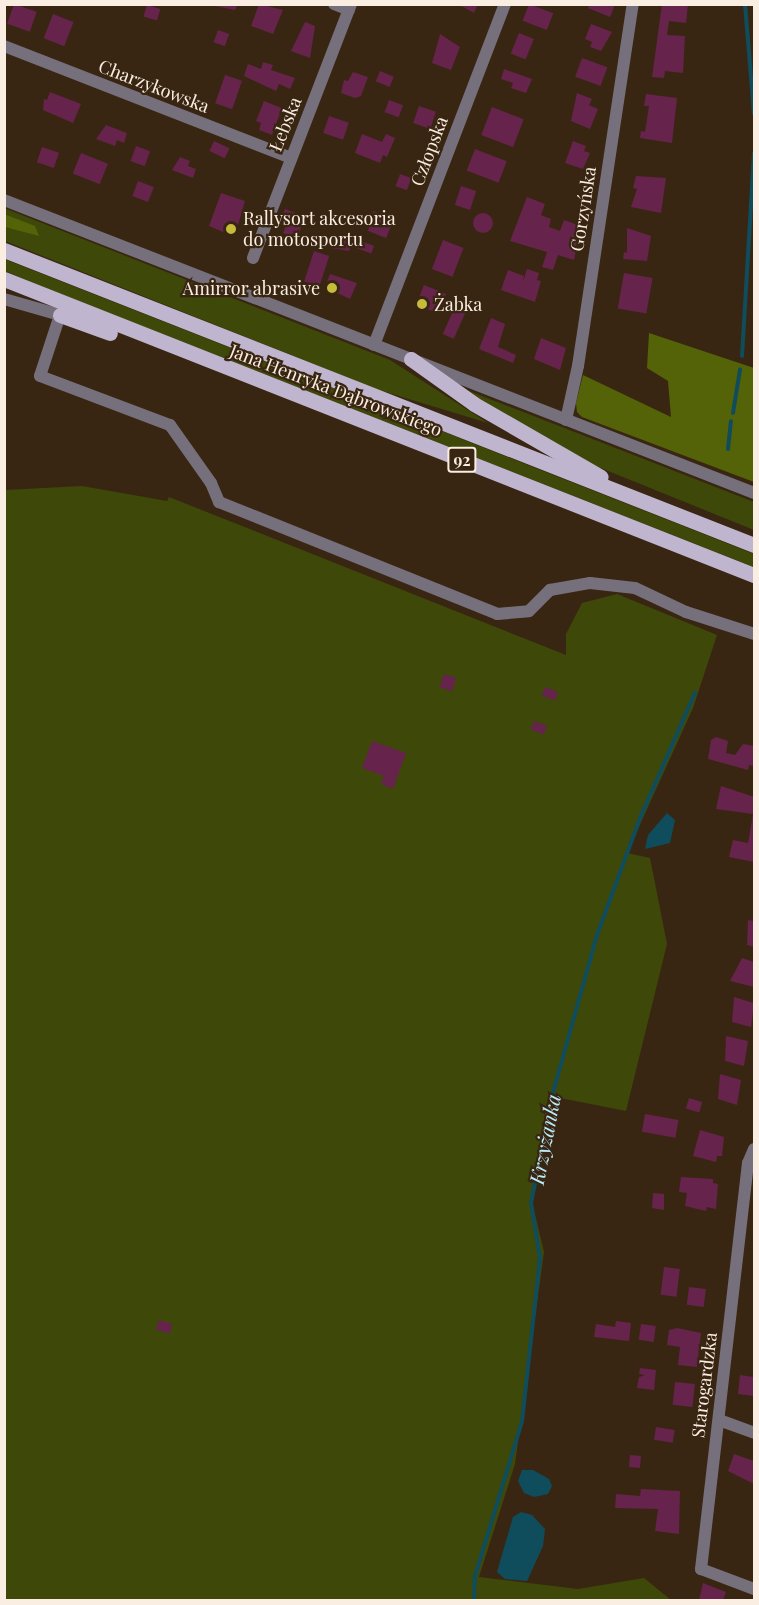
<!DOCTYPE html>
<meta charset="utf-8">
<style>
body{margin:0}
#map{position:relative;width:759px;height:1605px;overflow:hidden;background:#392612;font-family:"Playfair Display",serif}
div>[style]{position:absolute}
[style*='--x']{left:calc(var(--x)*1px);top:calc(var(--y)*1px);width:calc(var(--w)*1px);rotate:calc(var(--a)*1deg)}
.green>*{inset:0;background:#3e4809}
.forest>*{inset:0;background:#546208}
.water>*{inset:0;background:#0f4d5c}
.stream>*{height:4px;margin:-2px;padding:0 2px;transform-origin:2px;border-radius:2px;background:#0f4d5c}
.building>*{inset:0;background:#66234b;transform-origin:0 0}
.round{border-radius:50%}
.minor>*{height:12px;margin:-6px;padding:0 6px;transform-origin:6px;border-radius:6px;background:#75707c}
.tertiary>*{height:12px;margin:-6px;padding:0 6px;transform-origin:6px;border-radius:6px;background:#75707c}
.primary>*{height:15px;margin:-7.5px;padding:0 7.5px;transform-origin:7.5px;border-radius:7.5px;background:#c0b5ce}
.dots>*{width:16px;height:16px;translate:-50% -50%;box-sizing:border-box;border:3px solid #392612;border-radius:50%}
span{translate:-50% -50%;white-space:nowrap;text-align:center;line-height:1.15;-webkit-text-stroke:4.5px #392612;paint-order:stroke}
.shield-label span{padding:2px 4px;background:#392612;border:2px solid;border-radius:4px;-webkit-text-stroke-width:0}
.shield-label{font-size:16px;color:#faede1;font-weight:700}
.street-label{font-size:18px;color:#faede1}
.poi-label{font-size:18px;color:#faede1}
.left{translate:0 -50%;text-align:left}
.right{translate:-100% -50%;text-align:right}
.water-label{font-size:20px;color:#bbecfb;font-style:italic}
.frame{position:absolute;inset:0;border:6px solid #faede1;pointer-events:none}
</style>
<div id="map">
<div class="green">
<i style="clip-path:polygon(4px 208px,390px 360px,488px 423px,379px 390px,5px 241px)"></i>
<i style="clip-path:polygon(4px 259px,754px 554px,754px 567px,48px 289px,5px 271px)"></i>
<i style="clip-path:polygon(459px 387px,754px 502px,754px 530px,586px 462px)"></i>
<i style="clip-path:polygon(82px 486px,167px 501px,169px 497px,566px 655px,566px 634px,582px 603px,617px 594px,717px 635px,693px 708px,627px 853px,650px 858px,667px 944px,626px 1111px,555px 1097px,532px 1202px,544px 1252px,515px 1464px,479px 1577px,578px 1589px,644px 1578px,671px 1600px,5px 1600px,5px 490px)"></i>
</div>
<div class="forest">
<i style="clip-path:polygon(4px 214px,35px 226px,39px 236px,5px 227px)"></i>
<i style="clip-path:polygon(649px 333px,754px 368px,754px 482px,582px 417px,577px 412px,576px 403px,583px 375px,671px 417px,668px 381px,647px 368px)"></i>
</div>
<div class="water">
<i style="clip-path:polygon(667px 813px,675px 820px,670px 843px,645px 849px,648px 835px)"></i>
<i style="clip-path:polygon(522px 1470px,533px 1470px,549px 1479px,552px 1486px,548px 1494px,534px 1497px,524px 1493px,518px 1481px)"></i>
<i style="clip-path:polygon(521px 1512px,532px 1515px,545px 1529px,543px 1546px,527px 1581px,505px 1579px,497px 1572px,513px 1517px)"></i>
</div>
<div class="stream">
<i style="--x:745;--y:4;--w:110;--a:85.3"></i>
<i style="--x:742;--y:356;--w:203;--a:-86.6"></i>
<i style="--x:733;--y:413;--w:44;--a:-80.8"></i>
<i style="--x:728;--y:449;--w:28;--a:-84"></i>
<i style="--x:474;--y:1600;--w:24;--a:-88"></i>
<i style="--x:475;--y:1576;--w:162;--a:-73.1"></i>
<i style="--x:522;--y:1421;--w:164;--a:-83.7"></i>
<i style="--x:540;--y:1258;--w:56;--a:-99.3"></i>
<i style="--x:531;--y:1203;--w:116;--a:-78.6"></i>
<i style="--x:554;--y:1089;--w:160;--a:-74.4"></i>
<i style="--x:597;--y:935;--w:125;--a:-69.8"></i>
<i style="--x:640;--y:818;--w:137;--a:-66.3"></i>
</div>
<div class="building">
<i style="left:14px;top:4px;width:24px;height:21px;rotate:19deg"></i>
<i style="clip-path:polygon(221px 4px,238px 4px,235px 10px,210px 5px)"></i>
<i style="clip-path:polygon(259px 4px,283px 10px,273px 34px,251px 26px)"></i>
<i style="clip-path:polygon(458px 4px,478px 4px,474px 13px)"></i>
<i style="left:529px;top:4px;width:26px;height:18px;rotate:21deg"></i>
<i style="clip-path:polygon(590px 4px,612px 4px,614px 7px,610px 17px,588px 8px)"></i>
<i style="clip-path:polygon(662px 4px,688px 4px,686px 23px,669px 21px,667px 35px,685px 36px,683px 73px,665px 71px,664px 78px,652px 77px)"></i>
<i style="left:147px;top:5px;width:14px;height:12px;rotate:17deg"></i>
<i style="left:53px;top:14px;width:22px;height:26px;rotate:21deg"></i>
<i style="clip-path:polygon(305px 22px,315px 26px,310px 58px,291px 51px)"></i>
<i style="clip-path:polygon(591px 24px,612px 32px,601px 51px,590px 47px,592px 42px,585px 39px)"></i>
<i style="left:218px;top:30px;width:12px;height:13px;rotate:20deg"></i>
<i style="left:519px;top:33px;width:16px;height:22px;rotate:22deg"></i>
<i style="clip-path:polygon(440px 34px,460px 47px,451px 70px,432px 63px)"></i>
<i style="left:582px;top:58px;width:27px;height:20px;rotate:20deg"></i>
<i style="clip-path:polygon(263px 62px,273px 65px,271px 70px,295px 78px,290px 89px,279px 84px,276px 91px,244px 76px,248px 64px,261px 69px)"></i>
<i style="clip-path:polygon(504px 69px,532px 79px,526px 93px,511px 88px,513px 83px,501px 79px)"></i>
<i style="left:380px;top:71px;width:15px;height:11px;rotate:23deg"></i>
<i style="clip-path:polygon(353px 72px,368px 77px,361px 96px,355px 98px,341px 93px,344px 80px,348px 81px)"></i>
<i style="left:225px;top:75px;width:18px;height:30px;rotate:19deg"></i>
<i style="clip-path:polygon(50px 92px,81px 104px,73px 123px,43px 110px,44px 99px,47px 100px)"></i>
<i style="clip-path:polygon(577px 93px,592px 99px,589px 105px,598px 109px,590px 129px,571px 121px)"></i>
<i style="clip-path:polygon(646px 94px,677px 98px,672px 143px,640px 138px,641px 131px,645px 132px,649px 106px,644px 106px)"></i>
<i style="left:389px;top:100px;width:15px;height:13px;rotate:20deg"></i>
<i style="clip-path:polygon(264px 101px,282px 108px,272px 135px,259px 130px,261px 123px,256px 121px)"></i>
<i style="left:419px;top:106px;width:18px;height:18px;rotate:19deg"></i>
<i style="left:492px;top:107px;width:34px;height:30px;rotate:21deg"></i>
<i style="left:329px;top:116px;width:21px;height:18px;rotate:19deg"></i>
<i style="clip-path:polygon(106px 125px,127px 133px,124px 143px,117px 140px,115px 146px,96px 139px)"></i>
<i style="clip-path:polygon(362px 134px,382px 142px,386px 134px,395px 138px,387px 157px,383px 155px,380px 163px,355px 153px)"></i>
<i style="left:214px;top:141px;width:17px;height:11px;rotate:25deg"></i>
<i style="clip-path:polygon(573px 141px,586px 146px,584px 151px,590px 153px,583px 169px,565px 163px)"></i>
<i style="left:136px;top:146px;width:15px;height:16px;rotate:20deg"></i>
<i style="left:42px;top:147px;width:18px;height:16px;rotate:19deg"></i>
<i style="left:475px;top:149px;width:34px;height:23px;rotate:21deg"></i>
<i style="left:81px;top:153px;width:29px;height:22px;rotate:22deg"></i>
<i style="clip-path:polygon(180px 157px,190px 161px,188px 166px,196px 169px,193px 178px,172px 170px)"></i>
<i style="left:400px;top:174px;width:12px;height:13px;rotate:20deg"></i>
<i style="clip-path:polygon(636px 176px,666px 178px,661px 213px,631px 207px,637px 189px,633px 188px)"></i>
<i style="left:138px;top:181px;width:17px;height:16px;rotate:21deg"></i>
<i style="left:461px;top:186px;width:16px;height:20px;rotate:18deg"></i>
<i style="clip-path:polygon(221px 193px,245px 201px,236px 232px,230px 235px,209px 226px)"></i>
<i style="clip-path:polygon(527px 197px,545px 204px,541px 215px,551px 219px,549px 227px,560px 231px,564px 220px,581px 226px,574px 260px,558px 255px,553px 270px,542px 267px,547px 252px,510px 241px)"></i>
<i style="clip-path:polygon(285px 209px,304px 216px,298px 239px,283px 233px,286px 226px,279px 223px)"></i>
<i style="clip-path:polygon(373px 211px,390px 218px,388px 222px,392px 224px,386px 238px,368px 231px)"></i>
<i class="round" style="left:473px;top:213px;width:20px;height:20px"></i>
<i style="clip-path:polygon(627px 228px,651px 236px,647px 261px,623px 259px,624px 252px,627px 253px)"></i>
<i style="clip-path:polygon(335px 234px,354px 239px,349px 251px,331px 248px)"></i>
<i style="left:357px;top:240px;width:18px;height:8px;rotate:19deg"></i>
<i style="left:443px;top:240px;width:22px;height:31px;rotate:21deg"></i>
<i style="left:314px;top:251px;width:16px;height:32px;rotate:18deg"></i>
<i style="clip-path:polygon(527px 269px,539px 273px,537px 280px,541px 281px,535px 302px,501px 290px,508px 270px,524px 276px,523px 282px)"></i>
<i style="left:624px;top:273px;width:29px;height:36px;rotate:10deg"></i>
<i style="clip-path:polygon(330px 274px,357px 283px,350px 299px,325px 287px)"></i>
<i style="left:424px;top:285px;width:24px;height:21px;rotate:22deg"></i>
<i style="left:457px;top:302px;width:12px;height:35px;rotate:24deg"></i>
<i style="clip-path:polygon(491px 318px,505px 324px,498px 347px,516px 355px,513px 363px,479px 349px)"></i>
<i style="clip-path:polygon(541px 338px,566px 348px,560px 370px,534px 359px)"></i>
<i style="left:444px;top:674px;width:13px;height:14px;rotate:18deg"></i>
<i style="left:545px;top:687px;width:14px;height:9px;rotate:21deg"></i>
<i style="left:534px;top:721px;width:14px;height:9px;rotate:21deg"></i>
<i style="clip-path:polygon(716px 737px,728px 741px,726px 753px,735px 755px,743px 744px,754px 746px,754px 766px,749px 765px,748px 770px,708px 759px,711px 740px)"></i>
<i style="clip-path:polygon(372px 741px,406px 753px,393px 789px,381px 784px,384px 776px,362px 768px)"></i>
<i style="clip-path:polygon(721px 786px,754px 797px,754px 862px,729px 857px,733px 840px,748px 843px,753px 814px,716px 809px)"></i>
<i style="clip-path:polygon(748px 920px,754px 921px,754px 947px,747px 945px)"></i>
<i style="clip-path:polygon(742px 958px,754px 962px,754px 987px,730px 981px)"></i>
<i style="clip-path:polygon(734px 997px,754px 1003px,751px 1027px,732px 1022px)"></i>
<i style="clip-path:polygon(726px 1036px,748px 1041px,744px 1066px,725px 1061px)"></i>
<i style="clip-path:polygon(720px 1074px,741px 1080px,737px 1105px,718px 1099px)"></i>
<i style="left:689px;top:1098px;width:14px;height:11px;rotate:17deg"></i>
<i style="left:645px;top:1114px;width:34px;height:18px;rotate:10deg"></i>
<i style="clip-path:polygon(700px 1130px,724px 1137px,722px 1156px,717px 1156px,716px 1162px,693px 1156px)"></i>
<i style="clip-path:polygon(681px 1177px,713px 1179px,713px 1183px,718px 1184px,716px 1209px,707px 1207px,706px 1211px,685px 1206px,687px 1193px,679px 1192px)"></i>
<i style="clip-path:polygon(653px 1193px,664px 1194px,664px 1210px,652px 1208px)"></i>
<i style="left:664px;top:1267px;width:16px;height:28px;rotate:7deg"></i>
<i style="left:689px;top:1287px;width:17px;height:18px;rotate:7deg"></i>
<i style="left:159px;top:1320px;width:14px;height:10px;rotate:17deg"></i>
<i style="clip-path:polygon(616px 1321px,631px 1323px,629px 1341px,594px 1337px,596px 1324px,615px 1327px)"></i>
<i style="left:641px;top:1324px;width:15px;height:16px;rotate:8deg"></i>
<i style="clip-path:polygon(677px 1328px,701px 1333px,697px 1367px,678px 1365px,680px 1347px,667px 1345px,669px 1330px)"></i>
<i style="clip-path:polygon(640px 1368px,656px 1370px,654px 1390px,637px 1388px,639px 1377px,645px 1375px,639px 1374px)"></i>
<i style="clip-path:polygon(740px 1375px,754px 1377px,754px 1396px,738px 1394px)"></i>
<i style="left:675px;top:1382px;width:20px;height:23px;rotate:6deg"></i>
<i style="left:656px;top:1427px;width:19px;height:13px;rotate:9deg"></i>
<i style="clip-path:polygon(734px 1454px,754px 1461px,754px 1484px,728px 1471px)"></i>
<i style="left:630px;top:1455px;width:11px;height:12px;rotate:5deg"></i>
<i style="clip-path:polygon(641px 1489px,680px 1491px,679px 1534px,655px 1531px,658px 1509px,615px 1508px,616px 1494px,640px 1496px)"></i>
<i style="clip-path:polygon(703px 1583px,726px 1592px,723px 1600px,699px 1600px)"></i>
</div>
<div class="minor">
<i style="--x:334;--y:4;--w:16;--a:22"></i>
<i style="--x:4;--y:46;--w:308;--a:21.3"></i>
<i style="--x:4;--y:200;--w:805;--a:21.34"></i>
<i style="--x:253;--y:258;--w:272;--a:-68.9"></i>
<i style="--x:60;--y:315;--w:64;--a:108.2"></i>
<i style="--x:40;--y:376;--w:139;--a:20.7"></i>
<i style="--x:170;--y:425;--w:71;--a:54.7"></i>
<i style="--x:211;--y:483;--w:21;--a:67"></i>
<i style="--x:219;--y:502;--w:300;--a:21.9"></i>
<i style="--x:497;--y:614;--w:32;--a:-5"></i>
<i style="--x:529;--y:611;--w:30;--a:-45"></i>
<i style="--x:550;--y:590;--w:41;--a:-9.9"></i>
<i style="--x:590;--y:583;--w:45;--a:6.3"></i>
<i style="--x:635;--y:588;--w:56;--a:25.2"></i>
<i style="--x:686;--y:612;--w:71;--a:17.9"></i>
<i style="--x:374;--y:345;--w:365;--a:-69"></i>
<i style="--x:566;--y:420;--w:55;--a:-77.5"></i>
<i style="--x:578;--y:366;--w:366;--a:-81.4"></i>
<i style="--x:754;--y:1149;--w:15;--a:113"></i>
<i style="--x:748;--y:1163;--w:409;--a:96.6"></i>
<i style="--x:701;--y:1569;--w:57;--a:20.7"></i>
<i style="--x:719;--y:1420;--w:37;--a:20"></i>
</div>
<div class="tertiary">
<i style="--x:4;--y:299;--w:58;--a:15.9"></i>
</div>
<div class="primary">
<i style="--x:4;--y:250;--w:806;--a:21.47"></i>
<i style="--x:4;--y:279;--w:806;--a:21.54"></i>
<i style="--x:60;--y:315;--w:53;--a:19.8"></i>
<i style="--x:411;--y:359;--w:77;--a:35.5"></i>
<i style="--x:474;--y:404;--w:146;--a:29.9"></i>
</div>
<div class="dots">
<i style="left:231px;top:229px;background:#c7bb3c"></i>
<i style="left:332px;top:288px;background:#c7bb3c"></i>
<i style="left:422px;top:304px;background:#c7bb3c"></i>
</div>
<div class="shield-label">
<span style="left:462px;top:460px">92</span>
</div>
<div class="street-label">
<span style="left:154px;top:86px;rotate:21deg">Charzykowska</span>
<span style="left:285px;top:124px;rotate:-68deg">Łebska</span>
<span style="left:429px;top:151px;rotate:-69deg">Człopska</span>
<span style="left:583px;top:209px;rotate:-81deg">Gorzyńska</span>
<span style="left:336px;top:390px;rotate:21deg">Jana Henryka Dąbrowskiego</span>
<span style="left:704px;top:1385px;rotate:-83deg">Starogardzka</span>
</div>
<div class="poi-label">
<span class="left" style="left:243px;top:229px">Rallysort akcesoria<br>do motosportu</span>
<span class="right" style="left:320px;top:288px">Amirror abrasive</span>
<span class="left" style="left:434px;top:304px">Żabka</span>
</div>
<div class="water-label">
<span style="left:544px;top:1139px;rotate:-79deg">Krzyżanka</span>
</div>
<div class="frame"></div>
</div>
